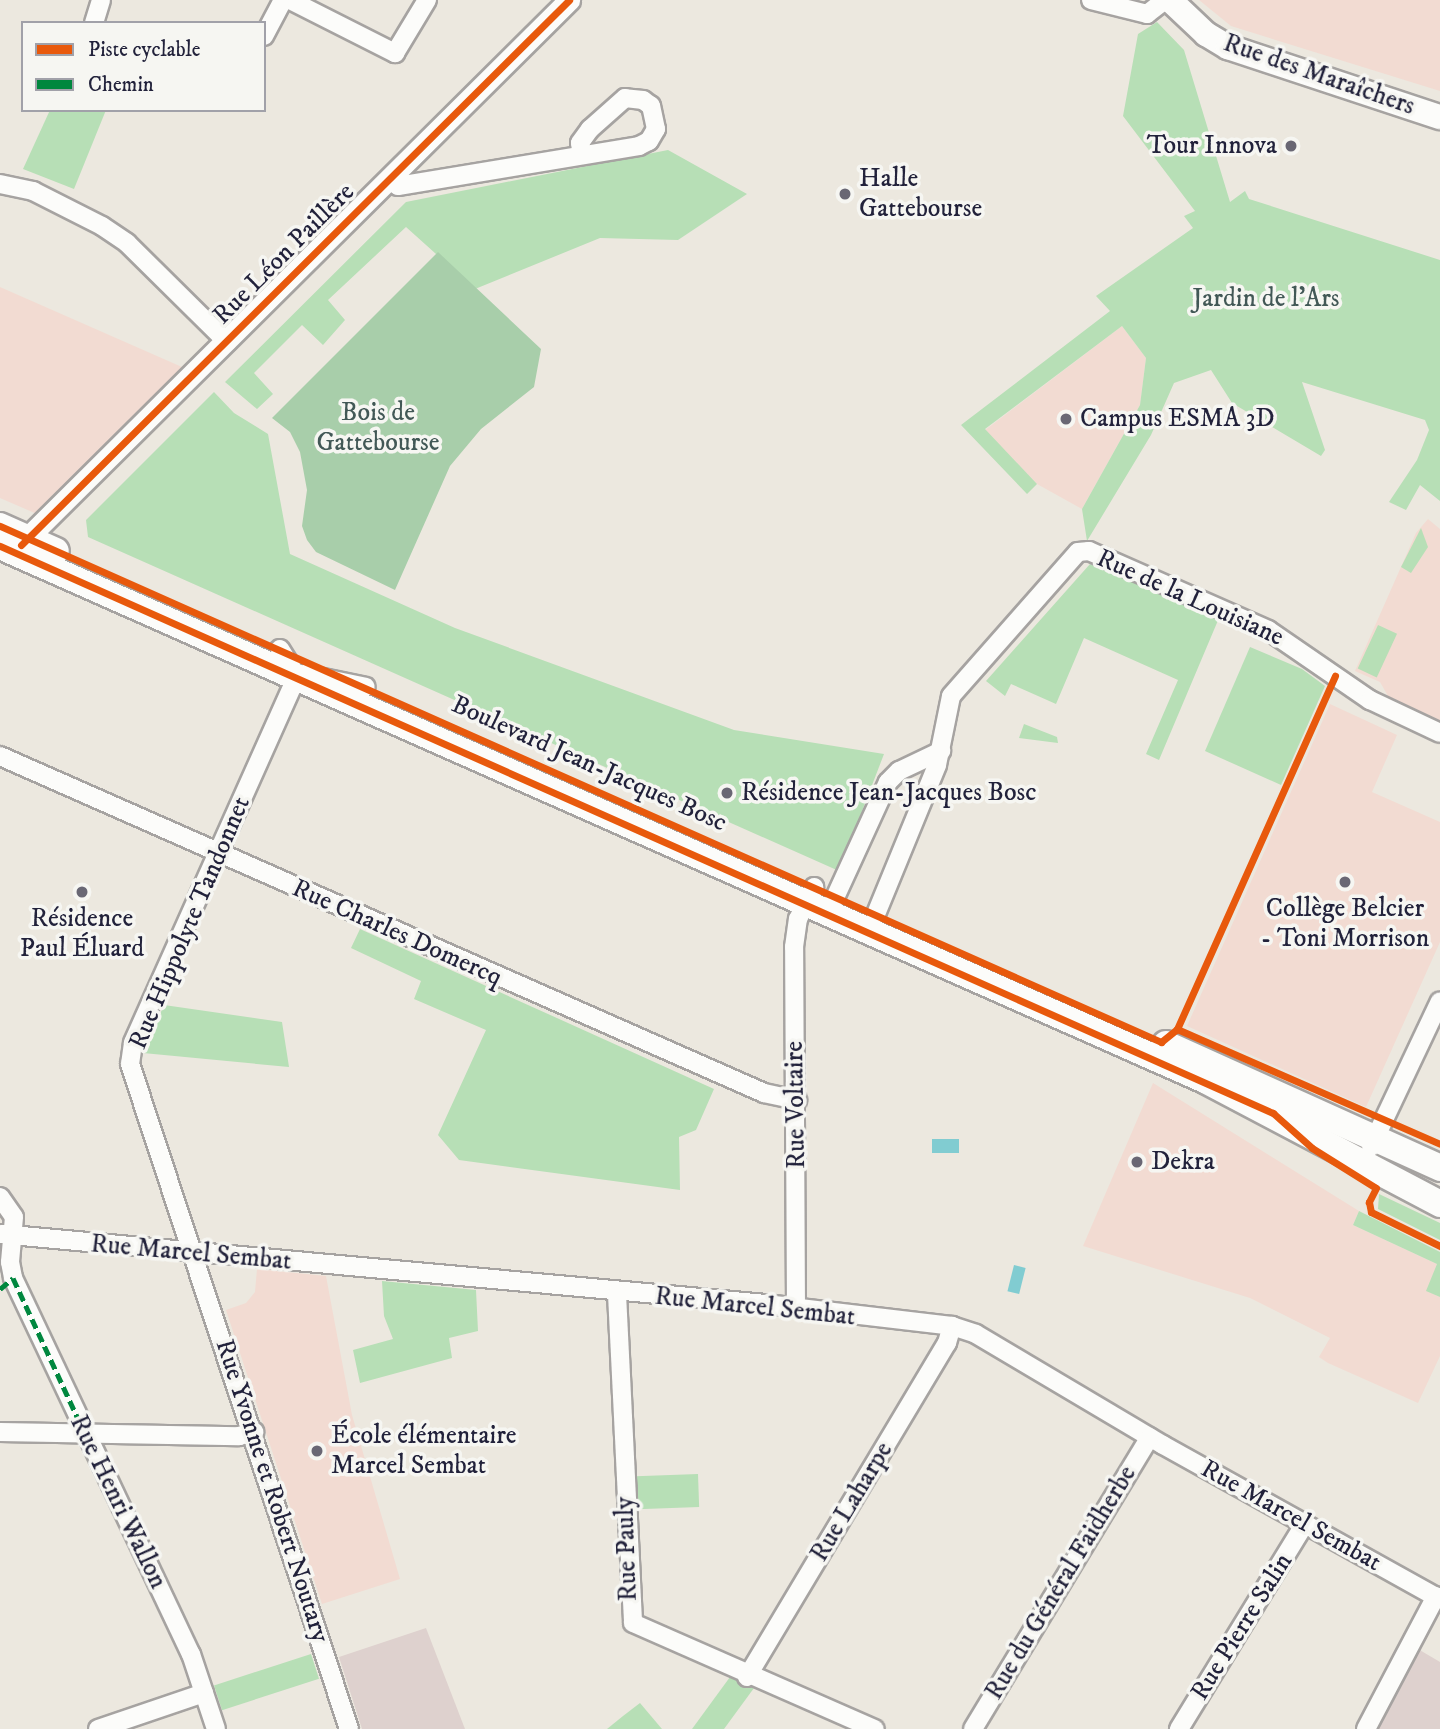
<!DOCTYPE html>
<meta charset="utf-8">
<style>
body{margin:0}
#map{position:relative;width:1440px;height:1729px;overflow:hidden;background:#ece8df;font-family:"IM FELL DW Pica",serif}
div>[style]{position:absolute}
[style*='--x']{left:calc(var(--x)*1px);top:calc(var(--y)*1px);width:calc(var(--w)*1px);rotate:calc(var(--a)*1deg)}
.built>*{inset:0;background:#f2dbd2}
.industrial>*{inset:0;background:#ded1ce}
.green>*{inset:0;background:#b7dfb6;transform-origin:0 0}
.forest>*{inset:0;background:#a8ceaa}
.water>*{inset:0;background:#81ccd1;transform-origin:0 0}
.roads{filter:drop-shadow(2px 0 #a6a3a1) drop-shadow(-2px 0 #a6a3a1) drop-shadow(0 2px #a6a3a1) drop-shadow(0 -2px #a6a3a1)}
.minor>*{height:18px;margin:-9px;padding:0 9px;transform-origin:9px;border-radius:9px;background:#fcfcfa}
.tertiary>*{height:21px;margin:-10.5px;padding:0 10.5px;transform-origin:10.5px;border-radius:10.5px;background:#fcfcfa}
.secondary>*{height:24px;margin:-12px;padding:0 12px;transform-origin:12px;border-radius:12px;background:#fcfcfa}
.primary>*{height:26px;margin:-13px;padding:0 13px;transform-origin:13px;border-radius:13px;background:#fcfcfa}
.quiet>*{height:5px;margin-top:-2.5px;transform-origin:0;background:repeating-linear-gradient(90deg,#00873e 0 10px,transparent 0 15px)}
.cycleway>*{height:7px;margin:-3.5px;padding:0 3.5px;transform-origin:3.5px;border-radius:3.5px;background:#e8590c}
.dots>*{width:19px;height:19px;translate:-50% -50%;box-sizing:border-box;border:4px solid #f6f6f2;border-radius:50%}
span{translate:-50% -50%;white-space:nowrap;text-align:center;line-height:1.15;-webkit-text-stroke:7px #f6f6f2;paint-order:stroke}
.street-label{font-size:26px;color:#22223b}
.poi-label{font-size:26px;color:#22223b}
.right{translate:-100% -50%;text-align:right}
.left{translate:0 -50%;text-align:left}
.park-label{font-size:26px;color:#425856}
.legend{position:absolute;left:21px;top:21px;width:245px;height:91px;box-sizing:border-box;background:#f6f6f2;border:2px solid #a1a1a9;margin:0;padding:9px 12px;list-style:none;font-size:21px;color:#22223b}
.legend li{display:flex;align-items:center;gap:14px;height:35px}
.legend b{width:35px;border:2px solid #a1a1a9}
</style>
<div id="map">
<div class="built">
<i style="clip-path:polygon(1199px 0,1440px 0,1440px 91px,1231px 26px)"></i>
<i style="clip-path:polygon(0 287px,182px 367px,37px 514px,0 498px)"></i>
<i style="clip-path:polygon(1122px 326px,1146px 358px,1140px 405px,1082px 509px,1037px 484px,985px 430px)"></i>
<i style="clip-path:polygon(1428px 519px,1440px 529px,1440px 724px,1392px 703px,1380px 682px,1355px 671px,1416px 533px)"></i>
<i style="clip-path:polygon(1330px 704px,1397px 735px,1372px 792px,1440px 822px,1440px 942px,1366px 1107px,1187px 1026px)"></i>
<i style="clip-path:polygon(1153px 1083px,1359px 1211px,1353px 1225px,1437px 1264px,1427px 1291px,1440px 1297px,1440px 1356px,1418px 1403px,1328px 1363px,1319px 1357px,1330px 1338px,1250px 1298px,1083px 1246px)"></i>
<i style="clip-path:polygon(257px 1269px,326px 1276px,352px 1415px,400px 1579px,322px 1604px,226px 1310px,246px 1303px,255px 1292px)"></i>
</div>
<div class="industrial">
<i style="clip-path:polygon(426px 1628px,465px 1729px,362px 1729px,339px 1657px)"></i>
<i style="clip-path:polygon(1418px 1649px,1440px 1662px,1440px 1729px,1377px 1729px)"></i>
</div>
<div class="green">
<i style="clip-path:polygon(1157px 22px,1184px 50px,1230px 202px,1245px 191px,1249px 199px,1440px 260px,1440px 501px,1420px 485px,1406px 510px,1389px 502px,1417px 460px,1429px 430px,1425px 420px,1302px 382px,1325px 450px,1321px 456px,1232px 403px,1211px 370px,1174px 383px,1151px 435px,1087px 541px,1082px 509px,1140px 405px,1146px 358px,1122px 326px,985px 429px,1037px 484px,1027px 494px,961px 425px,1110px 311px,1096px 296px,1193px 228px,1184px 216px,1195px 211px,1123px 116px,1138px 34px)"></i>
<i style="clip-path:polygon(50px 110px,106px 110px,74px 189px,23px 169px)"></i>
<i style="clip-path:polygon(668px 150px,747px 194px,678px 240px,600px 238px,475px 289px,406px 227px,328px 300px,345px 320px,323px 345px,302px 325px,254px 373px,273px 394px,257px 409px,225px 382px,406px 202px)"></i>
<i style="clip-path:polygon(214px 392px,234px 413px,268px 434px,290px 554px,455px 628px,734px 730px,884px 754px,839px 871px,88px 537px,86px 520px)"></i>
<i style="clip-path:polygon(1421px 528px,1428px 547px,1411px 573px,1401px 567px)"></i>
<i style="clip-path:polygon(1090px 564px,1219px 618px,1159px 760px,1146px 754px,1178px 680px,1084px 638px,1056px 704px,1011px 684px,1005px 696px,986px 681px)"></i>
<i style="left:1378px;top:625px;width:21px;height:48px;rotate:25deg"></i>
<i style="clip-path:polygon(1250px 647px,1302px 669px,1325px 686px,1281px 785px,1205px 751px)"></i>
<i style="clip-path:polygon(1024px 724px,1057px 737px,1058px 743px,1019px 738px)"></i>
<i style="clip-path:polygon(360px 929px,714px 1089px,696px 1130px,679px 1137px,680px 1190px,459px 1160px,438px 1135px,486px 1030px,414px 999px,421px 981px,351px 948px)"></i>
<i style="clip-path:polygon(164px 1005px,282px 1022px,289px 1067px,143px 1053px)"></i>
<i style="clip-path:polygon(1379px 1194px,1440px 1223px,1440px 1240px,1378px 1209px)"></i>
<i style="clip-path:polygon(1359px 1211px,1440px 1252px,1440px 1297px,1426px 1291px,1437px 1264px,1353px 1225px)"></i>
<i style="clip-path:polygon(382px 1281px,476px 1290px,478px 1331px,449px 1338px,452px 1358px,360px 1383px,353px 1350px,393px 1339px,384px 1316px)"></i>
<i style="left:698px;top:1474px;width:33px;height:62px;rotate:88deg"></i>
<i style="left:311px;top:1654px;width:26px;height:102px;rotate:72deg"></i>
<i style="clip-path:polygon(730px 1677px,754px 1688px,724px 1729px,692px 1729px)"></i>
<i style="clip-path:polygon(640px 1703px,662px 1729px,607px 1729px,623px 1716px)"></i>
</div>
<div class="forest">
<i style="clip-path:polygon(438px 252px,541px 349px,534px 387px,481px 429px,450px 466px,395px 590px,316px 552px,307px 540px,302px 526px,307px 490px,300px 452px,290px 432px,272px 418px)"></i>
</div>
<div class="water">
<i style="left:932px;top:1139px;width:27px;height:14px"></i>
<i style="left:1014px;top:1265px;width:12px;height:27px;rotate:14deg"></i>
</div>
<div class="roads">
<div class="minor">
<i style="--x:290;--y:0;--w:118;--a:26.8"></i>
<i style="--x:395;--y:53;--w:62;--a:-58.9"></i>
<i style="--x:1091;--y:0;--w:58;--a:14"></i>
<i style="--x:1147;--y:14;--w:23;--a:-38"></i>
<i style="--x:94;--y:23;--w:24;--a:-73"></i>
<i style="--x:264;--y:36;--w:41;--a:-62.2"></i>
<i style="--x:390;--y:178;--w:11;--a:45"></i>
<i style="--x:398;--y:186;--w:244;--a:-9.4"></i>
<i style="--x:639;--y:146;--w:11;--a:-27"></i>
<i style="--x:649;--y:141;--w:14;--a:-60"></i>
<i style="--x:656;--y:129;--w:24;--a:-102"></i>
<i style="--x:651;--y:106;--w:10;--a:-143"></i>
<i style="--x:643;--y:100;--w:18;--a:-174"></i>
<i style="--x:625;--y:98;--w:47;--a:138.5"></i>
<i style="--x:590;--y:129;--w:17;--a:126"></i>
<i style="--x:580;--y:143;--w:12;--a:81"></i>
<i style="--x:0;--y:184;--w:34;--a:12"></i>
<i style="--x:33;--y:191;--w:77;--a:26.9"></i>
<i style="--x:102;--y:226;--w:30;--a:34"></i>
<i style="--x:127;--y:243;--w:141;--a:44.7"></i>
<i style="--x:280;--y:649;--w:32;--a:58"></i>
<i style="--x:304;--y:674;--w:63;--a:11.8"></i>
<i style="--x:297;--y:676;--w:402;--a:114.1"></i>
<i style="--x:133;--y:1043;--w:21;--a:98"></i>
<i style="--x:130;--y:1064;--w:700;--a:71.77"></i>
<i style="--x:0;--y:756;--w:835;--a:23.8"></i>
<i style="--x:764;--y:1093;--w:34;--a:12"></i>
<i style="--x:828;--y:913;--w:144;--a:-65.4"></i>
<i style="--x:888;--y:782;--w:16;--a:-45"></i>
<i style="--x:899;--y:771;--w:47;--a:-25.5"></i>
<i style="--x:876;--y:914;--w:161;--a:-67.7"></i>
<i style="--x:937;--y:765;--w:70;--a:-78.5"></i>
<i style="--x:951;--y:696;--w:192;--a:-48.6"></i>
<i style="--x:1078;--y:552;--w:11;--a:-5"></i>
<i style="--x:1089;--y:551;--w:196;--a:23.8"></i>
<i style="--x:1268;--y:630;--w:124;--a:34.5"></i>
<i style="--x:1370;--y:700;--w:77;--a:25.2"></i>
<i style="--x:1371;--y:1147;--w:161;--a:-64.7"></i>
<i style="--x:0;--y:1197;--w:24;--a:55"></i>
<i style="--x:14;--y:1217;--w:45;--a:95.1"></i>
<i style="--x:10;--y:1262;--w:16;--a:79"></i>
<i style="--x:13;--y:1278;--w:416;--a:64.7"></i>
<i style="--x:191;--y:1654;--w:79;--a:71.6"></i>
<i style="--x:0;--y:1234;--w:769;--a:5.22"></i>
<i style="--x:766;--y:1304;--w:187;--a:6.7"></i>
<i style="--x:952;--y:1326;--w:25;--a:18"></i>
<i style="--x:976;--y:1334;--w:217;--a:30.7"></i>
<i style="--x:1163;--y:1445;--w:317;--a:29.1"></i>
<i style="--x:617;--y:1294;--w:329;--a:87.2"></i>
<i style="--x:633;--y:1623;--w:264;--a:23.7"></i>
<i style="--x:796;--y:1308;--w:361;--a:-90.3"></i>
<i style="--x:794;--y:947;--w:28;--a:-82"></i>
<i style="--x:798;--y:919;--w:36;--a:-63"></i>
<i style="--x:0;--y:1432;--w:239;--a:1"></i>
<i style="--x:239;--y:1436;--w:16;--a:-15"></i>
<i style="--x:747;--y:1677;--w:389;--a:-59.1"></i>
<i style="--x:947;--y:1343;--w:18;--a:-74"></i>
<i style="--x:98;--y:1729;--w:112;--a:-18.8"></i>
<i style="--x:973;--y:1729;--w:341;--a:-58.8"></i>
<i style="--x:1179;--y:1729;--w:239;--a:-58.5"></i>
<i style="--x:1366;--y:1729;--w:150;--a:-62.2"></i>
</div>
<div class="tertiary">
<i style="--x:17;--y:548;--w:778;--a:-44.79"></i>
</div>
<div class="secondary">
<i style="--x:1170;--y:0;--w:50;--a:43.4"></i>
<i style="--x:1206;--y:34;--w:26;--a:31"></i>
<i style="--x:1228;--y:47;--w:223;--a:18.3"></i>
</div>
<div class="primary">
<i style="--x:0;--y:526;--w:61;--a:24.1"></i>
<i style="--x:0;--y:546;--w:1318;--a:23.9"></i>
<i style="--x:1205;--y:1080;--w:266;--a:27.8"></i>
<i style="--x:1166;--y:1044;--w:301;--a:24.3"></i>
</div>
</div>
<div class="quiet">
<i style="--x:0;--y:1289;--w:17;--a:-40"></i>
<i style="--x:13;--y:1278;--w:172;--a:65.2"></i>
</div>
<div class="cycleway">
<i style="--x:0;--y:526;--w:1271;--a:23.96"></i>
<i style="--x:1161;--y:1042;--w:21;--a:-39"></i>
<i style="--x:1177;--y:1029;--w:387;--a:-65.9"></i>
<i style="--x:21;--y:545;--w:773;--a:-44.84"></i>
<i style="--x:0;--y:546;--w:1394;--a:24.01"></i>
<i style="--x:1273;--y:1113;--w:52;--a:41.9"></i>
<i style="--x:1312;--y:1148;--w:75;--a:32"></i>
<i style="--x:1376;--y:1188;--w:16;--a:117"></i>
<i style="--x:1369;--y:1202;--w:10;--a:79"></i>
<i style="--x:1371;--y:1212;--w:77;--a:26.2"></i>
<i style="--x:1177;--y:1029;--w:287;--a:23.6"></i>
</div>
<div class="dots">
<i style="left:1291px;top:146px;background:#696774"></i>
<i style="left:845px;top:194px;background:#696774"></i>
<i style="left:1066px;top:419px;background:#696774"></i>
<i style="left:727px;top:793px;background:#696774"></i>
<i style="left:1345px;top:882px;background:#696774"></i>
<i style="left:82px;top:892px;background:#696774"></i>
<i style="left:1137px;top:1162px;background:#696774"></i>
<i style="left:317px;top:1451px;background:#696774"></i>
</div>
<div class="street-label">
<span style="left:1319px;top:75px;rotate:19deg">Rue des Maraîchers</span>
<span style="left:284px;top:254px;rotate:-45deg">Rue Léon Paillère</span>
<span style="left:1190px;top:598px;rotate:24deg">Rue de la Louisiane</span>
<span style="left:589px;top:764px;rotate:24deg">Boulevard Jean-Jacques Bosc</span>
<span style="left:190px;top:923px;rotate:-67deg">Rue Hippolyte Tandonnet</span>
<span style="left:397px;top:933px;rotate:24deg">Rue Charles Domercq</span>
<span style="left:796px;top:1105px;rotate:-91deg">Rue Voltaire</span>
<span style="left:191px;top:1253px;rotate:5deg">Rue Marcel Sembat</span>
<span style="left:755px;top:1307px;rotate:6deg">Rue Marcel Sembat</span>
<span style="left:272px;top:1491px;rotate:72deg">Rue Yvonne et Robert Noutary</span>
<span style="left:118px;top:1502px;rotate:64deg">Rue Henri Wallon</span>
<span style="left:852px;top:1502px;rotate:-59deg">Rue Laharpe</span>
<span style="left:1291px;top:1516px;rotate:29deg">Rue Marcel Sembat</span>
<span style="left:627px;top:1549px;rotate:-92deg">Rue Pauly</span>
<span style="left:1061px;top:1583px;rotate:-59deg">Rue du Général Faidherbe</span>
<span style="left:1242px;top:1627px;rotate:-58deg">Rue Pierre Salin</span>
</div>
<div class="poi-label">
<span class="right" style="left:1277px;top:146px">Tour Innova</span>
<span class="left" style="left:859px;top:194px">Halle<br>Gattebourse</span>
<span class="left" style="left:1080px;top:419px">Campus ESMA 3D</span>
<span class="left" style="left:741px;top:793px">Résidence Jean-Jacques Bosc</span>
<span style="left:1345px;top:924px">Collège Belcier<br>- Toni Morrison</span>
<span style="left:82px;top:934px">Résidence<br>Paul Éluard</span>
<span class="left" style="left:1151px;top:1162px">Dekra</span>
<span class="left" style="left:331px;top:1451px">École élémentaire<br>Marcel Sembat</span>
</div>
<div class="park-label">
<span style="left:1266px;top:299px">Jardin de l'Ars</span>
<span style="left:378px;top:428px">Bois de<br>Gattebourse</span>
</div>
<ul class="legend">
<li><b style="height:9px;background:#e8590c"></b>Piste cyclable</li>
<li><b style="height:9px;background:#00873e"></b>Chemin</li>
</ul>
</div>
